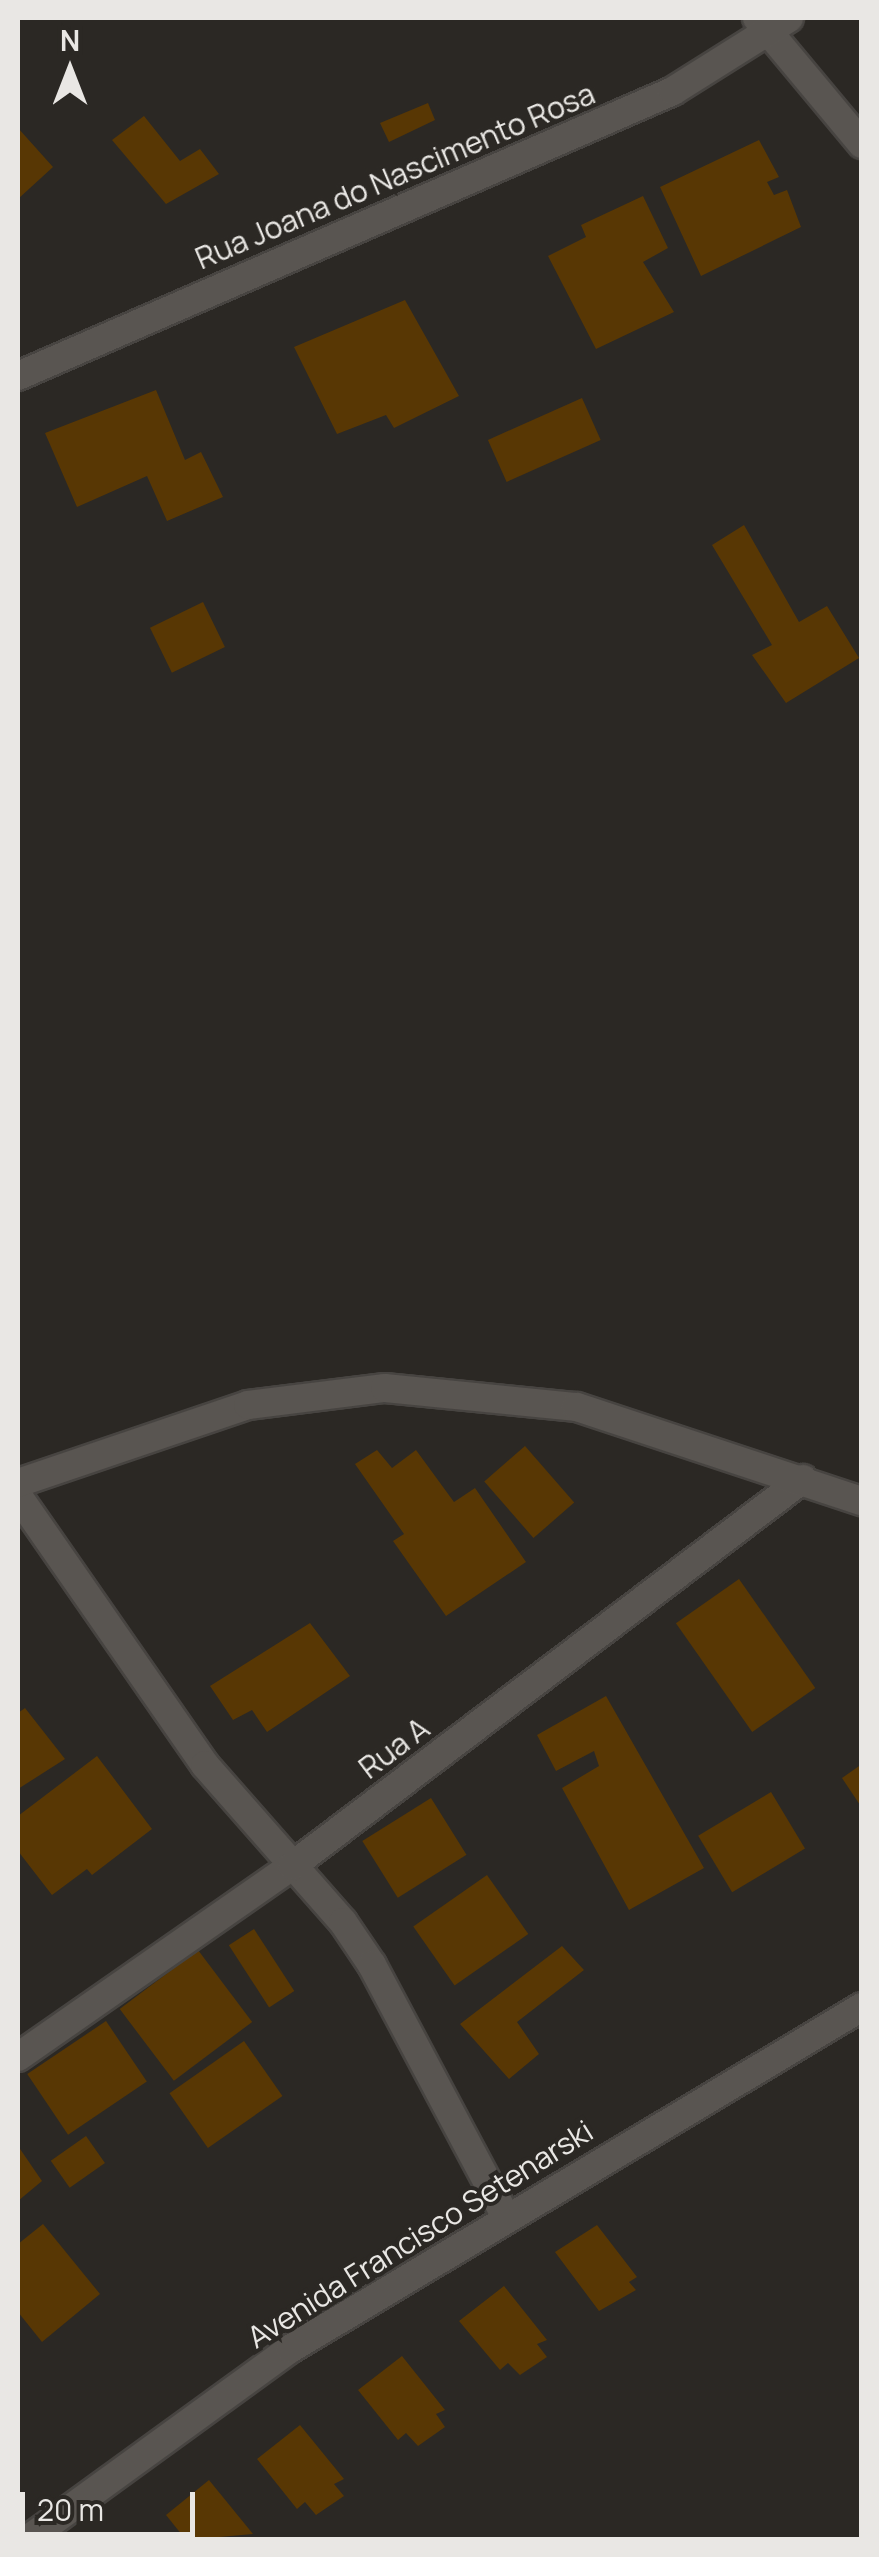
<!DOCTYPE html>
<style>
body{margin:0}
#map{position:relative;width:879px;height:2557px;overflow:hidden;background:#2b2824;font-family:Manrope,sans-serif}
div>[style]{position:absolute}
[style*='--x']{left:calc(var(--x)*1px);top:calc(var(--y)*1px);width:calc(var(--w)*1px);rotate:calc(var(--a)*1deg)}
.building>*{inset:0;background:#583704;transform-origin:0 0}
.roads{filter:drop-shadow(2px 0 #474441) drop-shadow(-2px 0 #474441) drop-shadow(0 2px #474441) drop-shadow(0 -2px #474441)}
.minor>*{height:28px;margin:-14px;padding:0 14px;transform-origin:14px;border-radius:14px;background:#595551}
.tertiary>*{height:28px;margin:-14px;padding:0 14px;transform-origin:14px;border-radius:14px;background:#595551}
.secondary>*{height:28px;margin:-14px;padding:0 14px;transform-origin:14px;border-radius:14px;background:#595551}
span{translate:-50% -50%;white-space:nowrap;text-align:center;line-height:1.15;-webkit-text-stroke:8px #2b2824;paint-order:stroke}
.street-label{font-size:30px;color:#e9e7e4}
.frame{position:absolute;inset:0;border:20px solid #e9e7e4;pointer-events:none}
.north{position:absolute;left:20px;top:20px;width:100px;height:100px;-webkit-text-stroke:8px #2b2824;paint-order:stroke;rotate:0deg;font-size:28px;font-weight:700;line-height:40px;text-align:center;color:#e9e7e4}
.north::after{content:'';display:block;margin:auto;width:35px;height:45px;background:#e9e7e4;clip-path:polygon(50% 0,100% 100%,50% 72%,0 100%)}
.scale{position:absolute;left:20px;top:2492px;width:175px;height:45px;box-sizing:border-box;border:5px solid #e9e7e4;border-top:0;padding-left:12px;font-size:30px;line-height:35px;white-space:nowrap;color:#e9e7e4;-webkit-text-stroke:8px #2b2824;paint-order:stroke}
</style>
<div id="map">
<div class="building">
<i style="clip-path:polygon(428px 103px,435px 120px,389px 142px,380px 123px)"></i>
<i style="clip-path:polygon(144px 116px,180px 161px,200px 149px,219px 174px,166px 204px,112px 140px)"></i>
<i style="clip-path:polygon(18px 128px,53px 167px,18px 199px)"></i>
<i style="clip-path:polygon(759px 140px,779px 177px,767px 182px,774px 195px,787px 190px,801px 227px,701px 276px,660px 187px)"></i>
<i style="clip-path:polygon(643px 196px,668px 248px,643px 262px,674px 312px,596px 349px,548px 256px,586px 237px,581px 225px)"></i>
<i style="clip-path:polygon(405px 300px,459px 396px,394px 428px,386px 415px,337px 434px,294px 347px)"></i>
<i style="clip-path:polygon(156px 390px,185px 460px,201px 452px,223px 497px,167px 521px,147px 476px,77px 507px,45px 433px)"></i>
<i style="left:582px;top:398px;width:46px;height:103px;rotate:66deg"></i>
<i style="clip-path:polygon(744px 525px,799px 622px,827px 606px,859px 658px,786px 703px,752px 655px,772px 645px,712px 545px)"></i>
<i style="left:203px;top:602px;width:50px;height:59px;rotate:64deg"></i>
<i style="left:525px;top:1446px;width:75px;height:54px;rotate:49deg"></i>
<i style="clip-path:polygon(377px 1450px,392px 1468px,416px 1450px,454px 1502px,475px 1488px,526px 1562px,446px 1616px,393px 1541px,404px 1534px,355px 1464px)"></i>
<i style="left:739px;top:1579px;width:133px;height:77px;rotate:55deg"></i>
<i style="clip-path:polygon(310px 1623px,350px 1676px,267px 1732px,252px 1710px,233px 1720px,210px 1686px)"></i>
<i style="clip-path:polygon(606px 1696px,704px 1868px,629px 1910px,562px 1788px,599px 1766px,594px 1751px,556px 1771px,537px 1735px)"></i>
<i style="clip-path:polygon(25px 1708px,65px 1759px,18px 1789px,18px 1713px)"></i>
<i style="clip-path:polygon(97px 1756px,152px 1829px,92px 1875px,87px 1869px,52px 1895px,18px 1851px,18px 1816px)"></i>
<i style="clip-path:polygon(862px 1764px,862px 1808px,842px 1778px)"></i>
<i style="left:771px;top:1792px;width:66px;height:85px;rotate:59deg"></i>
<i style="left:431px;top:1798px;width:67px;height:81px;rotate:58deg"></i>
<i style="left:487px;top:1875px;width:72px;height:90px;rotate:55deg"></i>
<i style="left:254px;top:1929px;width:74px;height:30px;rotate:57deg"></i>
<i style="clip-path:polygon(562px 1946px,584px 1970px,517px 2022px,539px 2054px,509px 2079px,460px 2024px)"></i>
<i style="left:198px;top:1950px;width:90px;height:98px;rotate:53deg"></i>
<i style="left:106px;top:2021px;width:73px;height:95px;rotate:56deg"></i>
<i style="left:244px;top:2041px;width:67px;height:91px;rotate:55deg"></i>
<i style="left:86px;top:2136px;width:33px;height:43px;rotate:55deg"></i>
<i style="clip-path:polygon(18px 2146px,42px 2181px,18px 2201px)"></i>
<i style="clip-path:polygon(43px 2224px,100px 2294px,42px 2342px,18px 2312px,18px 2244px)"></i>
<i style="clip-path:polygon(597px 2225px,637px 2277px,629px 2282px,636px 2290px,599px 2311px,555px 2252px)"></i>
<i style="clip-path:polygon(504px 2286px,547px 2340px,537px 2344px,547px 2357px,520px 2375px,508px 2363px,500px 2370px,459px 2321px)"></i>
<i style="clip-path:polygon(402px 2356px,445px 2410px,436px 2414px,445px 2427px,418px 2446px,406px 2433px,398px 2440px,358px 2390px)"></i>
<i style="clip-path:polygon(300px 2425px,344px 2479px,334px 2484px,344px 2496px,316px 2515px,305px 2502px,297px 2509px,257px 2459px)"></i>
<i style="clip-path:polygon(209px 2480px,253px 2534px,186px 2540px,166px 2515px)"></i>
</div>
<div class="roads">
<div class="minor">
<i style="--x:757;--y:18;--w:164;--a:50.2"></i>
<i style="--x:18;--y:376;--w:714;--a:-23.51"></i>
<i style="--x:673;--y:91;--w:137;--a:-32.2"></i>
<i style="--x:18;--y:1496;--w:328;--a:55.2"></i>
<i style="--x:205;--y:1765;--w:209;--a:48.7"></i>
<i style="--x:343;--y:1922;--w:52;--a:56"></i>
<i style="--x:372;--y:1965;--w:283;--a:62"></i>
<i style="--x:18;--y:2057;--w:334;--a:-34.9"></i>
<i style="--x:292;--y:1866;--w:641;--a:-37.14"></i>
</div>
<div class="tertiary">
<i style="--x:27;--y:2540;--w:325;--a:-36"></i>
<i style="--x:290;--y:2349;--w:666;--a:-30.88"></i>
</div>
<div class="secondary">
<i style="--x:18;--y:1483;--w:243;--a:-18.7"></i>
<i style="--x:248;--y:1405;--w:138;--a:-7.1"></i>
<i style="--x:385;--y:1388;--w:193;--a:5.7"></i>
<i style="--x:577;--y:1407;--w:300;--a:18.3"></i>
</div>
</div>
<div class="street-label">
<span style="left:395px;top:176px;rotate:-23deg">Rua Joana do Nascimento Rosa</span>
<span style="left:394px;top:1748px;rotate:-37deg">Rua A</span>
<span style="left:420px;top:2234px;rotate:-32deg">Avenida Francisco Setenarski</span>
</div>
<div class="frame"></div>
<div class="north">N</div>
<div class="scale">20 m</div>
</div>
